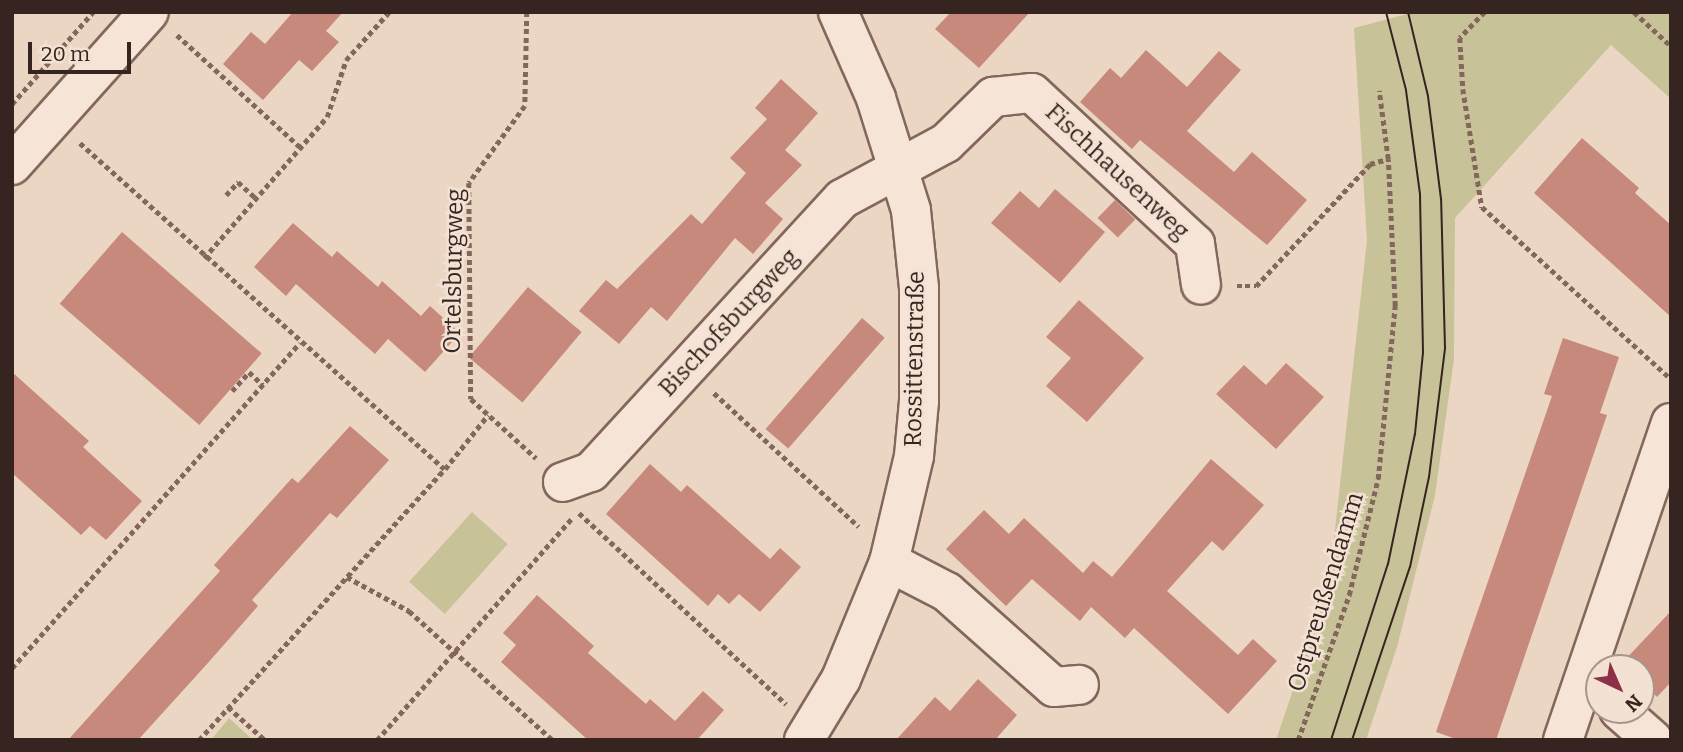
<!DOCTYPE html>
<meta charset="utf-8">
<style>
body{margin:0}
#map{position:relative;width:1683px;height:752px;overflow:hidden;background:#ebd6c4;font-family:Bitter,serif}
div>[style]{position:absolute}
[style*='--x']{left:calc(var(--x)*1px);top:calc(var(--y)*1px);width:calc(var(--w)*1px);rotate:calc(var(--a)*1deg)}
.green>*{inset:0;background:#c8c299;transform-origin:0 0}
.building>*{inset:0;background:#c6897c;transform-origin:0 0}
.path>*{height:4.5px;margin-top:-2.25px;transform-origin:0;background:repeating-linear-gradient(90deg,#84675c 0 5px,transparent 0 8.5px)}
.roads{filter:drop-shadow(2px 0 #84675c) drop-shadow(-2px 0 #84675c) drop-shadow(0 2px #84675c) drop-shadow(0 -2px #84675c)}
.minor>*{height:38px;margin:-19px;padding:0 19px;transform-origin:19px;border-radius:19px;background:#f6e5d6}
.tram>*{height:2px;margin:-1px;padding:0 1px;transform-origin:1px;border-radius:1px;background:#35241f}
span{translate:-50% -50%;white-space:nowrap;text-align:center;line-height:1.15;-webkit-text-stroke:5px #f3e2d3;paint-order:stroke}
.street-label{font-size:24px;color:#35241f}
.frame{position:absolute;inset:0;border:14px solid #35241f;pointer-events:none}
.north{position:absolute;left:1585px;top:654px;width:70px;height:70px;box-sizing:border-box;background:#f3e2d3;border:2px solid #a7968b;border-radius:50%;rotate:136deg;font-size:19px;font-weight:700;line-height:28px;text-align:center;color:#35241f}
.north::after{content:'';display:block;margin:auto;width:24px;height:32px;background:#8e3047;clip-path:polygon(50% 0,100% 100%,50% 72%,0 100%)}
.scale{position:absolute;left:28px;top:42px;width:103px;height:32px;box-sizing:border-box;border:4px solid #35241f;border-top:0;padding-left:9px;font-size:21px;line-height:24px;white-space:nowrap;color:#35241f;-webkit-text-stroke:5px #f3e2d3;paint-order:stroke}
</style>
<div id="map">
<div class="green">
<i style="clip-path:polygon(1415px 12px,1671px 12px,1671px 99px,1611px 45px,1455px 218px,1454px 359px,1435px 495px,1397px 647px,1366px 740px,1276px 740px,1329px 584px,1367px 240px,1354px 28px)"></i>
<i style="left:472px;top:512px;width:48px;height:94px;rotate:42deg"></i>
<i style="clip-path:polygon(229px 718px,253px 740px,211px 740px)"></i>
</div>
<div class="building">
<i style="clip-path:polygon(293px 12px,343px 12px,326px 31px,339px 42px,312px 71px,299px 60px,263px 100px,223px 64px,251px 32px,265px 44px)"></i>
<i style="clip-path:polygon(951px 12px,1030px 12px,979px 68px,935px 29px)"></i>
<i style="clip-path:polygon(1146px 50px,1187px 87px,1219px 51px,1241px 70px,1187px 131px,1234px 172px,1252px 152px,1307px 200px,1267px 245px,1140px 140px,1132px 149px,1080px 102px,1110px 68px,1121px 78px)"></i>
<i style="clip-path:polygon(781px 79px,818px 113px,785px 150px,802px 165px,765px 203px,783px 219px,753px 254px,735px 238px,667px 321px,651px 307px,619px 344px,579px 311px,606px 280px,617px 289px,691px 214px,702px 224px,746px 173px,730px 158px,767px 119px,755px 108px)"></i>
<i style="clip-path:polygon(1582px 138px,1639px 188px,1635px 193px,1671px 225px,1671px 317px,1534px 193px)"></i>
<i style="clip-path:polygon(1055px 189px,1105px 232px,1060px 283px,991px 223px,1020px 191px,1039px 208px)"></i>
<i style="left:1115px;top:200px;width:28px;height:25px;rotate:44deg"></i>
<i style="clip-path:polygon(293px 223px,332px 257px,337px 251px,378px 287px,382px 281px,421px 316px,430px 306px,460px 333px,425px 372px,388px 339px,375px 354px,296px 284px,286px 296px,254px 267px)"></i>
<i style="left:122px;top:232px;width:185px;height:95px;rotate:41deg"></i>
<i style="left:528px;top:287px;width:70px;height:92px;rotate:40deg"></i>
<i style="clip-path:polygon(1079px 300px,1144px 358px,1087px 422px,1046px 386px,1071px 358px,1046px 337px)"></i>
<i style="left:862px;top:318px;width:30px;height:147px;rotate:41deg"></i>
<i style="clip-path:polygon(1563px 338px,1619px 357px,1600px 413px,1607px 415px,1496px 740px,1459px 740px,1436px 732px,1552px 396px,1544px 394px)"></i>
<i style="clip-path:polygon(1286px 363px,1324px 397px,1276px 449px,1216px 394px,1244px 365px,1266px 385px)"></i>
<i style="clip-path:polygon(12px 372px,89px 441px,83px 447px,142px 501px,106px 540px,90px 526px,81px 535px,12px 473px)"></i>
<i style="clip-path:polygon(350px 426px,389px 460px,337px 518px,330px 513px,287px 561px,252px 600px,258px 606px,207px 664px,138px 740px,68px 740px,220px 571px,214px 565px,292px 478px,298px 483px)"></i>
<i style="clip-path:polygon(1211px 459px,1264px 505px,1223px 551px,1212px 541px,1167px 591px,1238px 655px,1253px 639px,1277px 661px,1228px 714px,1134px 628px,1125px 638px,1091px 607px,1080px 621px,1032px 579px,1006px 606px,946px 549px,984px 510px,1009px 534px,1024px 518px,1083px 573px,1093px 561px,1112px 577px)"></i>
<i style="clip-path:polygon(650px 464px,681px 492px,687px 485px,770px 559px,780px 548px,801px 567px,760px 612px,739px 594px,729px 604px,718px 594px,708px 606px,606px 514px)"></i>
<i style="clip-path:polygon(537px 595px,594px 646px,588px 653px,646px 704px,650px 699px,675px 721px,703px 691px,724px 710px,697px 740px,588px 740px,501px 662px,516px 645px,503px 633px)"></i>
<i style="clip-path:polygon(1671px 611px,1671px 682px,1657px 697px,1641px 681px,1641px 668px,1627px 668px,1622px 663px)"></i>
<i style="clip-path:polygon(978px 679px,1017px 715px,995px 740px,896px 740px,935px 697px,950px 711px)"></i>
</div>
<div class="path">
<i style="--x:527;--y:12;--w:94;--a:91.2"></i>
<i style="--x:525;--y:106;--w:95;--a:126"></i>
<i style="--x:469;--y:183;--w:216;--a:89.5"></i>
<i style="--x:471;--y:399;--w:88;--a:42.2"></i>
<i style="--x:1485;--y:12;--w:36;--a:134"></i>
<i style="--x:1460;--y:38;--w:51;--a:86.6"></i>
<i style="--x:1463;--y:89;--w:120;--a:80.9"></i>
<i style="--x:1482;--y:207;--w:256;--a:42.3"></i>
<i style="--x:1634;--y:12;--w:50;--a:42.6"></i>
<i style="--x:177;--y:35;--w:168;--a:42.3"></i>
<i style="--x:12;--y:104;--w:123;--a:-48.6"></i>
<i style="--x:80;--y:143;--w:489;--a:41.8"></i>
<i style="--x:226;--y:195;--w:18;--a:-47"></i>
<i style="--x:238;--y:182;--w:24;--a:42"></i>
<i style="--x:204;--y:258;--w:187;--a:-48.9"></i>
<i style="--x:327;--y:117;--w:60;--a:-71.6"></i>
<i style="--x:346;--y:60;--w:64;--a:-48.1"></i>
<i style="--x:1237;--y:286;--w:19;--a:0"></i>
<i style="--x:1256;--y:286;--w:167;--a:-46.9"></i>
<i style="--x:1370;--y:164;--w:19;--a:-16"></i>
<i style="--x:232;--y:391;--w:25;--a:-48"></i>
<i style="--x:249;--y:372;--w:19;--a:43"></i>
<i style="--x:714;--y:393;--w:197;--a:42.7"></i>
<i style="--x:579;--y:513;--w:282;--a:42.7"></i>
<i style="--x:347;--y:577;--w:71;--a:28.7"></i>
<i style="--x:409;--y:611;--w:193;--a:41.9"></i>
<i style="--x:12;--y:668;--w:434;--a:-48.5"></i>
<i style="--x:228;--y:707;--w:50;--a:41.7"></i>
<i style="--x:199;--y:740;--w:366;--a:-47.8"></i>
<i style="--x:445;--y:469;--w:69;--a:-51.5"></i>
<i style="--x:377;--y:740;--w:297;--a:-48.7"></i>
<i style="--x:1298;--y:740;--w:154;--a:-70.6"></i>
<i style="--x:1349;--y:595;--w:120;--a:-76"></i>
<i style="--x:1378;--y:479;--w:174;--a:-84.4"></i>
<i style="--x:1395;--y:306;--w:147;--a:-92.7"></i>
<i style="--x:1388;--y:159;--w:69;--a:-97.5"></i>
</div>
<div class="roads">
<div class="minor">
<i style="--x:12;--y:165;--w:205;--a:-48.2"></i>
<i style="--x:563;--y:482;--w:30;--a:-20"></i>
<i style="--x:591;--y:472;--w:371;--a:-47.4"></i>
<i style="--x:842;--y:199;--w:118;--a:-28.3"></i>
<i style="--x:946;--y:143;--w:66;--a:-44.4"></i>
<i style="--x:993;--y:97;--w:39;--a:-6"></i>
<i style="--x:1032;--y:93;--w:222;--a:42.8"></i>
<i style="--x:1195;--y:244;--w:41;--a:81.7"></i>
<i style="--x:889;--y:562;--w:65;--a:27.3"></i>
<i style="--x:947;--y:592;--w:143;--a:41.6"></i>
<i style="--x:1054;--y:687;--w:25;--a:-5"></i>
<i style="--x:1619;--y:710;--w:45;--a:41.4"></i>
<i style="--x:804;--y:740;--w:71;--a:-58.8"></i>
<i style="--x:841;--y:679;--w:126;--a:-67.7"></i>
<i style="--x:889;--y:562;--w:109;--a:-76.7"></i>
<i style="--x:914;--y:456;--w:55;--a:-84.8"></i>
<i style="--x:919;--y:401;--w:113;--a:-90"></i>
<i style="--x:919;--y:288;--w:78;--a:-95.9"></i>
<i style="--x:911;--y:210;--w:117;--a:-107.4"></i>
<i style="--x:876;--y:98;--w:94;--a:-113.8"></i>
<i style="--x:1563;--y:740;--w:335;--a:-71.2"></i>
</div>
</div>
<div class="tram">
<i style="--x:1331;--y:740;--w:185;--a:-72.1"></i>
<i style="--x:1388;--y:564;--w:133;--a:-78.3"></i>
<i style="--x:1415;--y:434;--w:82;--a:-84.4"></i>
<i style="--x:1423;--y:352;--w:158;--a:-91.1"></i>
<i style="--x:1420;--y:194;--w:105;--a:-97.7"></i>
<i style="--x:1406;--y:90;--w:81;--a:-104.4"></i>
<i style="--x:1352;--y:740;--w:182;--a:-71.5"></i>
<i style="--x:1410;--y:567;--w:92;--a:-78.1"></i>
<i style="--x:1429;--y:477;--w:130;--a:-82.9"></i>
<i style="--x:1445;--y:348;--w:149;--a:-91.5"></i>
<i style="--x:1441;--y:199;--w:104;--a:-97.2"></i>
<i style="--x:1428;--y:96;--w:86;--a:-103.4"></i>
</div>
<div class="street-label">
<span style="left:1117px;top:172px;rotate:43deg">Fischhausenweg</span>
<span style="left:454px;top:271px;rotate:-89deg">Ortelsburgweg</span>
<span style="left:729px;top:323px;rotate:-47deg">Bischofsburgweg</span>
<span style="left:915px;top:359px;rotate:-89deg">Rossittenstraße</span>
<span style="left:1326px;top:592px;rotate:-73deg">Ostpreußendamm</span>
</div>
<div class="frame"></div>
<div class="north">N</div>
<div class="scale">20 m</div>
</div>
